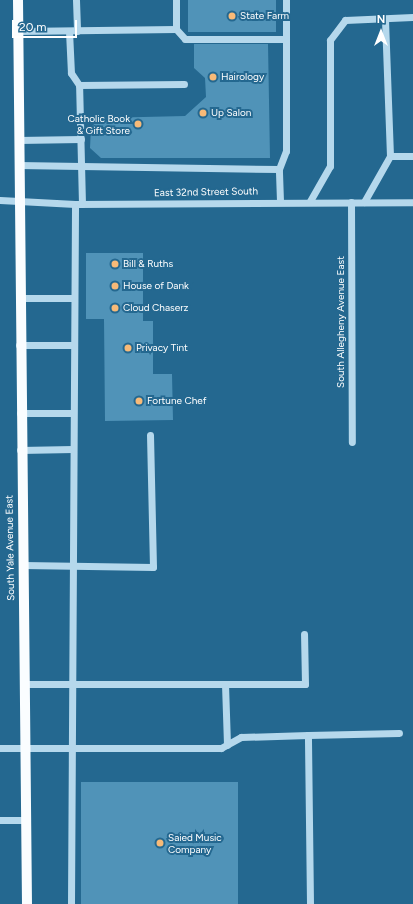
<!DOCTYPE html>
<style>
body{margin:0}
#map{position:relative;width:413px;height:904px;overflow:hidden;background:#246890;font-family:Figtree,sans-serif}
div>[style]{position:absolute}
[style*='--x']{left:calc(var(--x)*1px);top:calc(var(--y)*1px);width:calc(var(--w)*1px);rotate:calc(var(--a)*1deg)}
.building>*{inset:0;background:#5093b8;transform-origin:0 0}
.minor>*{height:7px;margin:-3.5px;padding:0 3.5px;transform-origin:3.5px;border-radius:3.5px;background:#b5d8ec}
.major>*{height:10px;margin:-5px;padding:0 5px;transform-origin:5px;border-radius:5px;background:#fafdff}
.dots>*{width:11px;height:11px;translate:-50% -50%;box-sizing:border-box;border:2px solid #246890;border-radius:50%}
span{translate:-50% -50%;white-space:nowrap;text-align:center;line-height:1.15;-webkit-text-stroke:4px #246890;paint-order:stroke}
.poi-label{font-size:10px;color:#fff}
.left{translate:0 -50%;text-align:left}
.right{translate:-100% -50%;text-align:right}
.street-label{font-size:10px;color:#fff}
.north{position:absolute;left:361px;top:12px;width:40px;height:40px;-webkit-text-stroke:3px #246890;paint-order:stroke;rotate:0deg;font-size:11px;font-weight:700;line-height:16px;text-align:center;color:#fff}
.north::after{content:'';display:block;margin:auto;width:14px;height:18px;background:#fff;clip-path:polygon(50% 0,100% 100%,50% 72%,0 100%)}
.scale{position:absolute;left:12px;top:20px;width:65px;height:18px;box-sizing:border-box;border:2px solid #fff;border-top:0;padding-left:5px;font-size:12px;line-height:14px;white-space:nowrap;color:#fff;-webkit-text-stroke:3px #246890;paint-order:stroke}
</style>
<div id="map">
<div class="building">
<i style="left:188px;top:0;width:88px;height:32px"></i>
<i style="clip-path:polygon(194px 44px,268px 44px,270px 158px,101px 158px,90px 148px,91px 127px,101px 118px,185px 116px,206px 97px,205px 78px,194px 68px)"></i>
<i style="clip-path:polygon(86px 253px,143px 253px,143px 321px,153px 321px,153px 374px,172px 374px,173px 420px,105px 421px,104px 319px,86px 319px)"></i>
<i style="left:81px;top:782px;width:157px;height:122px"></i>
</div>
<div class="minor">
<i style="--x:76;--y:0;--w:31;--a:88"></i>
<i style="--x:176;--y:0;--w:29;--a:90"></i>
<i style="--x:176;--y:29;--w:13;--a:48"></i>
<i style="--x:185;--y:39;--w:101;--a:0"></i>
<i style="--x:18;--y:31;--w:158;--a:-0.7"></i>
<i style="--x:69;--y:31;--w:42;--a:87.3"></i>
<i style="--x:71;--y:73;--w:14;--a:56"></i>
<i style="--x:18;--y:140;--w:63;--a:-0.9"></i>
<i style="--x:390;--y:156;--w:23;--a:0"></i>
<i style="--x:18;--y:165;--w:261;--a:0.9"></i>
<i style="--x:0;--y:200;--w:75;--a:3.1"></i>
<i style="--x:75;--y:204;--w:338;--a:-0.3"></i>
<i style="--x:280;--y:201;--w:32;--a:-92"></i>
<i style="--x:279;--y:169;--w:19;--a:-69"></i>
<i style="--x:286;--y:151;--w:151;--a:-90"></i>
<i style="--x:310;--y:201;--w:40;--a:-60.3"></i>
<i style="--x:330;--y:166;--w:126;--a:-90"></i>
<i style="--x:330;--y:40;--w:25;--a:-53"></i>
<i style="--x:345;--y:20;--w:68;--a:-2.5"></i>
<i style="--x:351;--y:202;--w:240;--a:89.8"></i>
<i style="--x:364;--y:202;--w:53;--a:-60.5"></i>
<i style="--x:390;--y:156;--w:137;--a:-92.1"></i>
<i style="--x:82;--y:204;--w:119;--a:-91.4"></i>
<i style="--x:79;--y:85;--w:105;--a:-0.5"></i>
<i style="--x:19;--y:298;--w:55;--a:0"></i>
<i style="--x:19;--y:345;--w:55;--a:0"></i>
<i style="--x:20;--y:413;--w:53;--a:0"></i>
<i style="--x:20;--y:450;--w:53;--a:-1.1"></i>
<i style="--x:23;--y:565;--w:130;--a:0.9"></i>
<i style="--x:153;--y:567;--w:132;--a:-91.3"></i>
<i style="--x:25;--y:684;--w:280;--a:0"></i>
<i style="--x:305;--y:684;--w:50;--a:-91.1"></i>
<i style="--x:225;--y:684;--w:61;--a:88.1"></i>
<i style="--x:0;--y:748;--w:221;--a:0"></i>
<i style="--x:221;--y:748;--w:23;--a:-29"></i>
<i style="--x:241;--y:737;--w:67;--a:-1.7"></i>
<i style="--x:0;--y:820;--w:27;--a:0"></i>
<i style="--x:71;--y:904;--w:700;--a:-89.67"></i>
<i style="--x:310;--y:904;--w:169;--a:-90.7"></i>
<i style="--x:308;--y:735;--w:91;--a:-1.3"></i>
</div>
<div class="major">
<i style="--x:18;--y:0;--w:904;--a:89.43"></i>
</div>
<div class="dots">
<i style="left:232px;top:16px;background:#f7ba78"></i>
<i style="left:213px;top:77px;background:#f7ba78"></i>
<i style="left:203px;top:113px;background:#f7ba78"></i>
<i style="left:138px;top:124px;background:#f7ba78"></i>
<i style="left:115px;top:264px;background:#f7ba78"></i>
<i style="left:115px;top:286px;background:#f7ba78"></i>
<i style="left:115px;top:308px;background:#f7ba78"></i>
<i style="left:128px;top:348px;background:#f7ba78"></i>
<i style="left:139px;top:401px;background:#f7ba78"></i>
<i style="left:160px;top:843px;background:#f7ba78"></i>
</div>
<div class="poi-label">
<span class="left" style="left:240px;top:16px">State Farm</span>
<span class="left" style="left:221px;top:77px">Hairology</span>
<span class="left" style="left:211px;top:113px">Up Salon</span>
<span class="right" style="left:130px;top:124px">Catholic Book<br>&amp; Gift Store</span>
<span class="left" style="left:123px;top:264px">Bill &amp; Ruths</span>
<span class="left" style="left:123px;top:286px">House of Dank</span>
<span class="left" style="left:123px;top:308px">Cloud Chaserz</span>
<span class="left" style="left:136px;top:348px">Privacy Tint</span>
<span class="left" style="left:147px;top:401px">Fortune Chef</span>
<span class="left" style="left:168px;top:843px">Saied Music<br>Company</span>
</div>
<div class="street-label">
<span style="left:206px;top:192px;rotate:-1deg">East 32nd Street South</span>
<span style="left:341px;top:322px;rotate:-90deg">South Allegheny Avenue East</span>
<span style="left:10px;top:548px;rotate:-91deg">South Yale Avenue East</span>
</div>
<div class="north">N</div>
<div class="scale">20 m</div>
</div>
